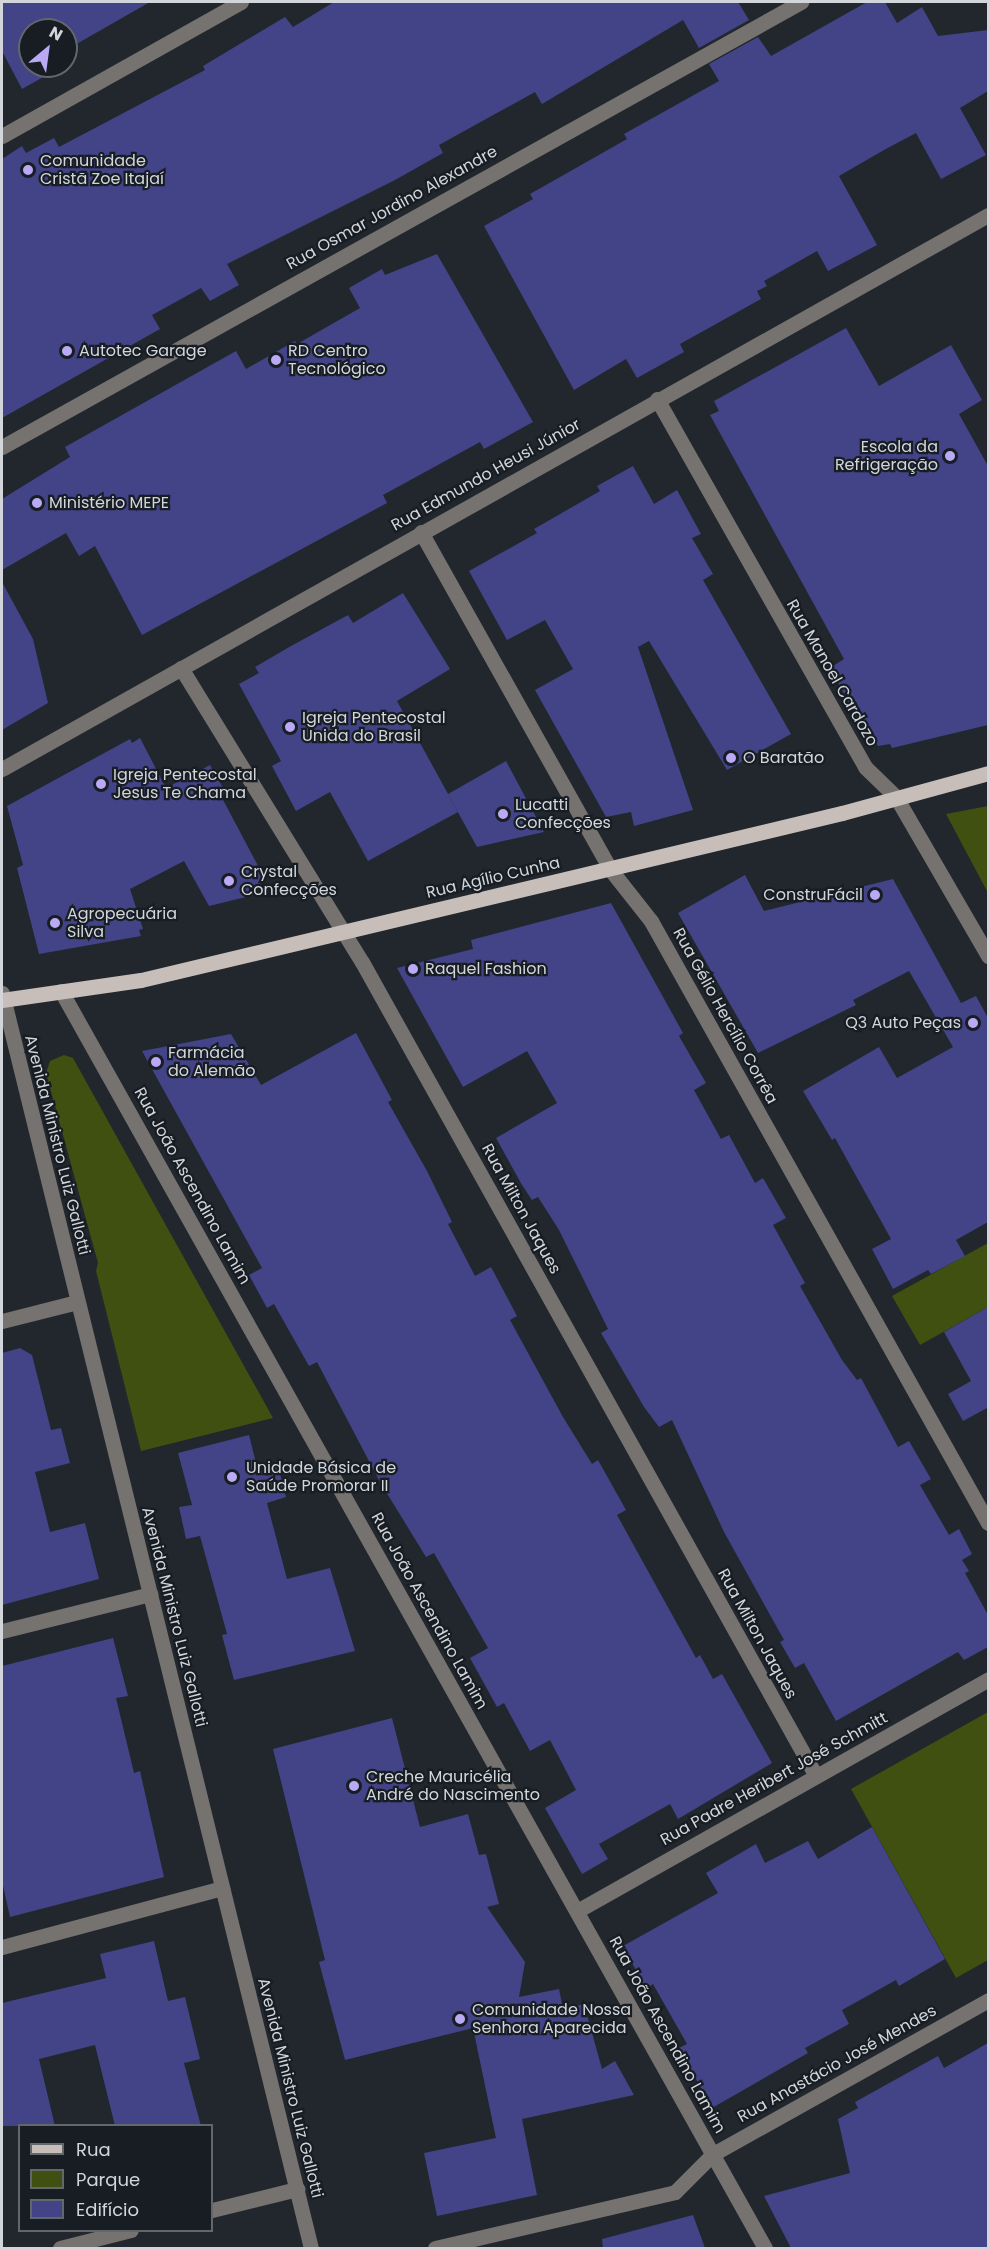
<!DOCTYPE html>
<meta charset="utf-8">
<style>
body{margin:0}
#map{position:relative;width:990px;height:2250px;overflow:hidden;background:#21272c;font-family:Poppins,sans-serif}
div>[style]{position:absolute}
[style*='--x']{left:calc(var(--x)*1px);top:calc(var(--y)*1px);width:calc(var(--w)*1px);rotate:calc(var(--a)*1deg)}
.green>*{inset:0;background:#3f5011}
.building>*{inset:0;background:#434388}
.minor>*{height:15px;margin:-7.5px;padding:0 7.5px;transform-origin:7.5px;border-radius:7.5px;background:#76726f}
.major>*{height:15px;margin:-7.5px;padding:0 7.5px;transform-origin:7.5px;border-radius:7.5px;background:#c7beba}
.dots>*{width:16px;height:16px;translate:-50% -50%;box-sizing:border-box;border:3px solid #171d23;border-radius:50%}
span{translate:-50% -50%;white-space:nowrap;text-align:center;line-height:1.15;-webkit-text-stroke:4.5px #171d23;paint-order:stroke}
.poi-label{font-size:16px;color:#d2d6da}
.left{translate:0 -50%;text-align:left}
.right{translate:-100% -50%;text-align:right}
.street-label{font-size:16px;color:#d2d6da}
.frame{position:absolute;inset:0;border:3px solid #d2d6da;pointer-events:none}
.legend{position:absolute;left:18px;top:2124px;width:195px;height:108px;box-sizing:border-box;background:#171d23;border:2px solid #62676c;margin:0;padding:8px 10px;list-style:none;font-size:18px;color:#d2d6da}
.legend li{display:flex;align-items:center;gap:12px;height:30px}
.legend b{width:30px;border:2px solid #62676c}
.north{position:absolute;left:18px;top:18px;width:60px;height:60px;box-sizing:border-box;background:#171d23;border:2px solid #62676c;border-radius:50%;rotate:29deg;font-size:16px;font-weight:700;line-height:24px;text-align:center;color:#d2d6da}
.north::after{content:'';display:block;margin:auto;width:21px;height:27px;background:#baaaf6;clip-path:polygon(50% 0,100% 100%,50% 72%,0 100%)}
</style>
<div id="map">
<div class="green">
<i style="clip-path:polygon(988px 806px,988px 893px,946px 814px)"></i>
<i style="clip-path:polygon(64px 1055px,73px 1058px,273px 1418px,141px 1451px,96px 1271px,98px 1263px,46px 1073px,50px 1061px)"></i>
<i style="clip-path:polygon(988px 1243px,988px 1307px,920px 1345px,892px 1296px)"></i>
<i style="clip-path:polygon(988px 1712px,988px 1960px,956px 1978px,851px 1789px)"></i>
</div>
<div class="building">
<i style="clip-path:polygon(2px 2px,150px 2px,66px 50px,66px 30px,30px 30px,30px 66px,63px 66px,22px 89px,2px 51px)"></i>
<i style="clip-path:polygon(334px 2px,738px 2px,749px 20px,699px 48px,683px 20px,542px 104px,535px 92px,439px 145px,443px 153px,395px 180px,227px 264px,239px 285px,210px 301px,201px 288px,152px 315px,160px 329px,2px 418px,2px 159px,22px 146px,26px 153px,54px 138px,59px 147px,205px 70px,203px 66px,285px 17px,293px 27px)"></i>
<i style="clip-path:polygon(867px 2px,885px 2px,897px 23px,922px 7px,938px 36px,988px 30px,988px 91px,960px 108px,986px 155px,941px 179px,916px 133px,884px 150px,839px 176px,877px 245px,828px 271px,817px 251px,764px 281px,767px 286px,757px 291px,761px 299px,680px 344px,684px 352px,637px 378px,626px 359px,574px 390px,484px 226px,533px 199px,530px 194px,627px 139px,624px 134px,719px 81px,709px 64px,758px 37px,771px 56px)"></i>
<i style="clip-path:polygon(437px 254px,533px 422px,484px 449px,480px 442px,383px 495px,387px 503px,142px 635px,95px 546px,79px 556px,66px 533px,2px 570px,2px 499px,70px 457px,65px 447px,236px 351px,246px 369px,295px 341px,297px 344px,360px 308px,349px 288px,382px 269px,385px 275px)"></i>
<i style="clip-path:polygon(846px 328px,879px 386px,951px 345px,982px 400px,959px 414px,988px 466px,988px 725px,892px 748px,890px 744px,878px 746px,849px 703px,830px 668px,844px 659px,710px 415px,719px 411px,714px 401px)"></i>
<i style="clip-path:polygon(633px 466px,654px 504px,677px 490px,701px 534px,692px 538px,713px 574px,703px 580px,791px 734px,727px 770px,649px 641px,638px 647px,693px 810px,634px 826px,631px 812px,606px 817px,535px 690px,573px 669px,545px 620px,507px 640px,469px 571px,537px 533px,534px 529px,600px 491px,597px 486px)"></i>
<i style="clip-path:polygon(2px 582px,33px 639px,48px 703px,2px 730px)"></i>
<i style="clip-path:polygon(403px 593px,450px 669px,397px 701px,458px 812px,368px 861px,330px 792px,296px 811px,272px 766px,281px 761px,239px 684px,259px 673px,255px 667px,291px 646px,348px 615px,353px 623px)"></i>
<i style="clip-path:polygon(140px 738px,166px 788px,210px 765px,226px 793px,221px 796px,264px 877px,254px 895px,209px 906px,184px 861px,130px 889px,143px 929px,139px 930px,141px 936px,39px 954px,17px 868px,23px 865px,7px 806px,130px 739px,132px 743px)"></i>
<i style="clip-path:polygon(506px 761px,544px 832px,477px 847px,448px 794px)"></i>
<i style="clip-path:polygon(745px 875px,764px 911px,893px 879px,961px 1003px,976px 996px,988px 1018px,988px 1222px,956px 1240px,965px 1256px,931px 1274px,928px 1270px,893px 1289px,872px 1249px,891px 1239px,835px 1138px,832px 1140px,803px 1091px,879px 1047px,897px 1078px,953px 1047px,909px 971px,853px 1000px,856px 1005px,758px 1053px,678px 913px)"></i>
<i style="clip-path:polygon(611px 903px,683px 1033px,679px 1036px,706px 1083px,694px 1090px,721px 1139px,729px 1135px,755px 1183px,763px 1178px,786px 1218px,773px 1225px,805px 1283px,800px 1286px,842px 1360px,857px 1380px,861px 1378px,898px 1447px,909px 1441px,931px 1479px,920px 1485px,949px 1535px,959px 1529px,972px 1554px,962px 1560px,969px 1571px,965px 1573px,988px 1615px,988px 1647px,964px 1660px,958px 1652px,836px 1721px,804px 1663px,795px 1668px,780px 1642px,784px 1640px,724px 1532px,672px 1420px,659px 1427px,644px 1407px,601px 1333px,608px 1329px,559px 1230px,538px 1197px,532px 1200px,522px 1185px,496px 1138px,557px 1103px,527px 1051px,463px 1087px,397px 968px,473px 949px,471px 940px)"></i>
<i style="clip-path:polygon(356px 1033px,392px 1100px,388px 1102px,427px 1171px,452px 1222px,448px 1224px,475px 1276px,491px 1267px,517px 1316px,510px 1320px,563px 1417px,592px 1464px,598px 1460px,626px 1510px,617px 1515px,696px 1658px,700px 1655px,713px 1679px,722px 1674px,772px 1763px,678px 1819px,670px 1804px,599px 1844px,608px 1859px,582px 1874px,545px 1808px,576px 1790px,550px 1740px,530px 1751px,504px 1703px,497px 1707px,470px 1658px,488px 1648px,434px 1553px,426px 1557px,380px 1482px,317px 1362px,309px 1366px,274px 1304px,267px 1308px,249px 1275px,262px 1268px,142px 1051px,231px 1034px,261px 1085px)"></i>
<i style="clip-path:polygon(988px 1307px,988px 1411px,987px 1408px,963px 1421px,948px 1394px,971px 1381px,944px 1332px)"></i>
<i style="clip-path:polygon(20px 1348px,32px 1355px,51px 1430px,61px 1428px,70px 1463px,35px 1472px,50px 1532px,85px 1523px,99px 1579px,2px 1605px,2px 1353px)"></i>
<i style="clip-path:polygon(249px 1435px,258px 1471px,278px 1466px,286px 1497px,267px 1503px,287px 1579px,330px 1568px,355px 1651px,234px 1680px,222px 1635px,227px 1634px,200px 1536px,186px 1539px,179px 1507px,192px 1505px,178px 1453px)"></i>
<i style="clip-path:polygon(113px 1638px,128px 1696px,116px 1698px,134px 1773px,140px 1771px,164px 1877px,10px 1917px,2px 1881px,2px 1666px)"></i>
<i style="clip-path:polygon(392px 1718px,420px 1827px,468px 1814px,479px 1855px,486px 1854px,499px 1904px,487px 1907px,525px 1962px,519px 1997px,559px 1989px,563px 2009px,584px 2004px,602px 2069px,615px 2061px,634px 2095px,522px 2119px,537px 2195px,437px 2216px,424px 2153px,496px 2138px,473px 2028px,345px 2060px,319px 1962px,325px 1960px,273px 1749px)"></i>
<i style="clip-path:polygon(872px 1827px,945px 1959px,899px 1986px,896px 1980px,842px 2010px,849px 2024px,805px 2048px,808px 2053px,712px 2108px,679px 2048px,687px 2044px,653px 1984px,646px 1989px,623px 1946px,718px 1893px,706px 1873px,756px 1844px,765px 1863px,808px 1841px,818px 1859px)"></i>
<i style="clip-path:polygon(154px 1941px,168px 2001px,185px 1997px,200px 2059px,184px 2063px,201px 2126px,115px 2126px,95px 2045px,39px 2059px,55px 2126px,2px 2126px,2px 2003px,106px 1978px,100px 1954px)"></i>
<i style="clip-path:polygon(988px 2043px,988px 2248px,791px 2248px,764px 2196px,850px 2173px,838px 2119px,858px 2108px,855px 2102px,938px 2056px,944px 2068px)"></i>
<i style="clip-path:polygon(693px 2215px,705px 2248px,603px 2248px,602px 2239px)"></i>
</div>
<div class="minor">
<i style="--x:2;--y:136;--w:274;--a:-29.3"></i>
<i style="--x:657;--y:399;--w:423;--a:60.5"></i>
<i style="--x:865;--y:767;--w:43;--a:44.1"></i>
<i style="--x:896;--y:797;--w:184;--a:59.9"></i>
<i style="--x:2;--y:447;--w:915;--a:-29.12"></i>
<i style="--x:421;--y:532;--w:386;--a:60.7"></i>
<i style="--x:610;--y:869;--w:66;--a:51.7"></i>
<i style="--x:651;--y:921;--w:690;--a:60.76"></i>
<i style="--x:181;--y:668;--w:345;--a:58.4"></i>
<i style="--x:362;--y:962;--w:932;--a:60.85"></i>
<i style="--x:2;--y:769;--w:1131;--a:-29.33"></i>
<i style="--x:61;--y:991;--w:1441;--a:60.75"></i>
<i style="--x:2;--y:993;--w:1292;--a:76.17"></i>
<i style="--x:2;--y:1321;--w:77;--a:-14.2"></i>
<i style="--x:2;--y:1631;--w:153;--a:-14"></i>
<i style="--x:577;--y:1911;--w:472;--a:-29.4"></i>
<i style="--x:2;--y:1947;--w:228;--a:-15"></i>
<i style="--x:212;--y:2210;--w:88;--a:-13.9"></i>
<i style="--x:60;--y:2248;--w:73;--a:-14.2"></i>
<i style="--x:435;--y:2248;--w:246;--a:-13.1"></i>
<i style="--x:675;--y:2192;--w:54;--a:-45"></i>
<i style="--x:713;--y:2154;--w:315;--a:-29.2"></i>
</div>
<div class="major">
<i style="--x:2;--y:1000;--w:140;--a:-8.2"></i>
<i style="--x:141;--y:980;--w:721;--a:-13.4"></i>
<i style="--x:842;--y:813;--w:151;--a:-15.3"></i>
</div>
<div class="dots">
<i style="left:28px;top:170px;background:#baaaf6"></i>
<i style="left:67px;top:351px;background:#baaaf6"></i>
<i style="left:276px;top:360px;background:#baaaf6"></i>
<i style="left:950px;top:456px;background:#baaaf6"></i>
<i style="left:37px;top:503px;background:#baaaf6"></i>
<i style="left:290px;top:727px;background:#baaaf6"></i>
<i style="left:731px;top:758px;background:#baaaf6"></i>
<i style="left:101px;top:784px;background:#baaaf6"></i>
<i style="left:503px;top:814px;background:#baaaf6"></i>
<i style="left:229px;top:881px;background:#baaaf6"></i>
<i style="left:875px;top:895px;background:#baaaf6"></i>
<i style="left:55px;top:923px;background:#baaaf6"></i>
<i style="left:413px;top:969px;background:#baaaf6"></i>
<i style="left:973px;top:1023px;background:#baaaf6"></i>
<i style="left:156px;top:1062px;background:#baaaf6"></i>
<i style="left:232px;top:1477px;background:#baaaf6"></i>
<i style="left:354px;top:1786px;background:#baaaf6"></i>
<i style="left:460px;top:2019px;background:#baaaf6"></i>
</div>
<div class="poi-label">
<span class="left" style="left:40px;top:170px">Comunidade<br>Cristã Zoe Itajaí</span>
<span class="left" style="left:79px;top:351px">Autotec Garage</span>
<span class="left" style="left:288px;top:360px">RD Centro<br>Tecnológico</span>
<span class="right" style="left:938px;top:456px">Escola da<br>Refrigeração</span>
<span class="left" style="left:49px;top:503px">Ministério MEPE</span>
<span class="left" style="left:302px;top:727px">Igreja Pentecostal<br>Unida do Brasil</span>
<span class="left" style="left:743px;top:758px">O Baratão</span>
<span class="left" style="left:113px;top:784px">Igreja Pentecostal<br>Jesus Te Chama</span>
<span class="left" style="left:515px;top:814px">Lucatti<br>Confecções</span>
<span class="left" style="left:241px;top:881px">Crystal<br>Confecções</span>
<span class="right" style="left:863px;top:895px">ConstruFácil</span>
<span class="left" style="left:67px;top:923px">Agropecuária<br>Silva</span>
<span class="left" style="left:425px;top:969px">Raquel Fashion</span>
<span class="right" style="left:961px;top:1023px">Q3 Auto Peças</span>
<span class="left" style="left:168px;top:1062px">Farmácia<br>do Alemão</span>
<span class="left" style="left:246px;top:1477px">Unidade Básica de<br>Saúde Promorar II</span>
<span class="left" style="left:366px;top:1786px">Creche Mauricélia<br>André do Nascimento</span>
<span class="left" style="left:472px;top:2019px">Comunidade Nossa<br>Senhora Aparecida</span>
</div>
<div class="street-label">
<span style="left:392px;top:208px;rotate:-29deg">Rua Osmar Jordino Alexandre</span>
<span style="left:486px;top:475px;rotate:-29deg">Rua Edmundo Heusi Júnior</span>
<span style="left:832px;top:673px;rotate:60deg">Rua Manoel Cardozo</span>
<span style="left:493px;top:878px;rotate:-13deg">Rua Agílio Cunha</span>
<span style="left:725px;top:1016px;rotate:61deg">Rua Gélio Hercílio Corrêa</span>
<span style="left:57px;top:1145px;rotate:76deg">Avenida Ministro Luiz Gallotti</span>
<span style="left:192px;top:1186px;rotate:61deg">Rua João Ascendino Lamim</span>
<span style="left:521px;top:1209px;rotate:61deg">Rua Milton Jaques</span>
<span style="left:429px;top:1611px;rotate:61deg">Rua João Ascendino Lamim</span>
<span style="left:174px;top:1617px;rotate:76deg">Avenida Ministro Luiz Gallotti</span>
<span style="left:757px;top:1634px;rotate:61deg">Rua Milton Jaques</span>
<span style="left:774px;top:1779px;rotate:-29deg">Rua Padre Heribert José Schmitt</span>
<span style="left:667px;top:2035px;rotate:61deg">Rua João Ascendino Lamim</span>
<span style="left:837px;top:2064px;rotate:-29deg">Rua Anastácio José Mendes</span>
<span style="left:290px;top:2088px;rotate:76deg">Avenida Ministro Luiz Gallotti</span>
</div>
<div class="frame"></div>
<ul class="legend">
<li><b style="height:8px;background:#c7beba"></b>Rua</li>
<li><b style="height:16px;background:#3f5011"></b>Parque</li>
<li><b style="height:16px;background:#434388"></b>Edifício</li>
</ul>
<div class="north">N</div>
</div>
